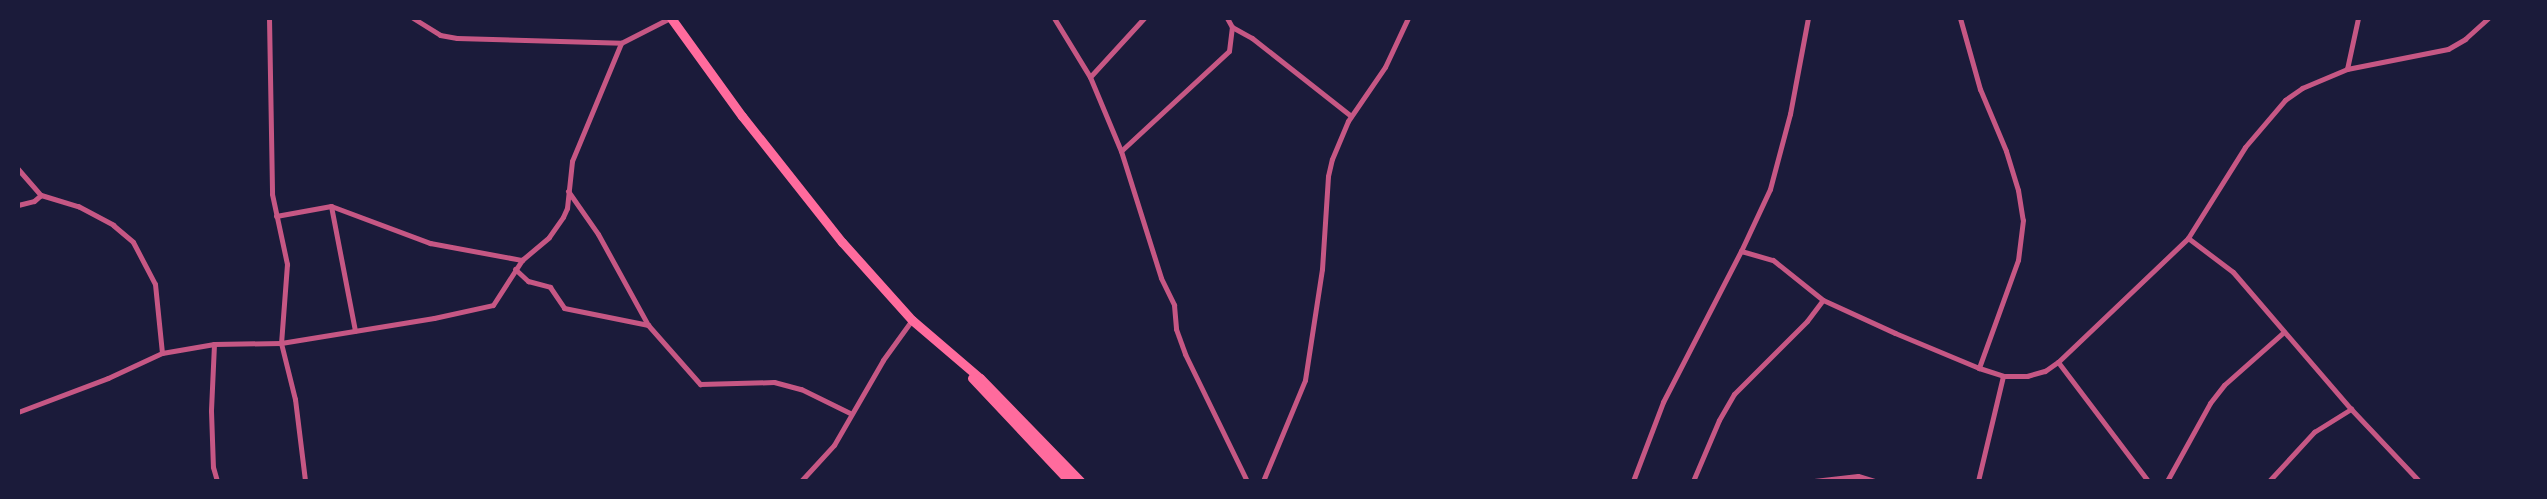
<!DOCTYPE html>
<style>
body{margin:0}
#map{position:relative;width:2547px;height:499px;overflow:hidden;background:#1b1b3a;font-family:Roboto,sans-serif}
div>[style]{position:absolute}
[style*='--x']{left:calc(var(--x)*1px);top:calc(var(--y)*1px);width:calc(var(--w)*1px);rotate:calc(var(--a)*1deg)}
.minor>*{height:5px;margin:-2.5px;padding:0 2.5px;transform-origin:2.5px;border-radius:2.5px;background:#c65784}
.trunk>*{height:9px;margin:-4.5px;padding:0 4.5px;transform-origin:4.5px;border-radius:4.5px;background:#ff6b9d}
span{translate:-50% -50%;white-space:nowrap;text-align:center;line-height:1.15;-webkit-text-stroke:5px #1b1b3a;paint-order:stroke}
.frame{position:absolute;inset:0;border:20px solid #1b1b3a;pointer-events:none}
</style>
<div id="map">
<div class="minor">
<i style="--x:269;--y:18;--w:176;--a:89"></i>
<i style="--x:272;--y:194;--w:72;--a:77.9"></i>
<i style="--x:287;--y:264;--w:79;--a:94.3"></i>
<i style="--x:281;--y:343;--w:58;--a:76"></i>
<i style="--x:295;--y:399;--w:83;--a:83"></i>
<i style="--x:413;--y:18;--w:32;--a:32"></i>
<i style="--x:440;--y:35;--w:17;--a:10"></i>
<i style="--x:457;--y:38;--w:164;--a:1.7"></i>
<i style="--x:621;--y:43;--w:55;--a:-27"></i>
<i style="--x:1054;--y:18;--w:69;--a:58.6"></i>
<i style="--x:1090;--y:77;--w:80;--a:67.3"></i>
<i style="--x:1121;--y:151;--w:133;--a:72.5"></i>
<i style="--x:1161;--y:278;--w:30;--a:64"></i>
<i style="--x:1174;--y:305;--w:24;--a:85"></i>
<i style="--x:1176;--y:329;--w:27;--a:70"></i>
<i style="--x:1185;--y:354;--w:141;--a:64"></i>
<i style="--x:1960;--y:18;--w:74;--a:74.3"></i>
<i style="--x:1980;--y:89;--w:67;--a:67.2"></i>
<i style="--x:2006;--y:151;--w:41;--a:72.9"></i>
<i style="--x:2018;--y:190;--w:30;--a:81"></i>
<i style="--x:2023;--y:220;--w:40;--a:97.1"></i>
<i style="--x:2018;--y:260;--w:115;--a:109.9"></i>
<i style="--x:1232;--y:27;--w:23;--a:29"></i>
<i style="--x:1252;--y:38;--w:126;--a:38.2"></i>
<i style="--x:2347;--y:69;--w:52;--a:-77.8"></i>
<i style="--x:1090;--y:77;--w:80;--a:-47.5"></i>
<i style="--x:1121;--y:151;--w:147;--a:-42.8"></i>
<i style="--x:1229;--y:51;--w:24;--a:-83"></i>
<i style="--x:1232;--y:27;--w:10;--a:-119"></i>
<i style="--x:18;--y:169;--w:35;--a:49"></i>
<i style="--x:41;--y:195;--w:39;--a:17"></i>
<i style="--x:78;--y:206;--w:40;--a:28"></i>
<i style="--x:113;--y:225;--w:26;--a:40"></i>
<i style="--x:133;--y:242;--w:47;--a:62.4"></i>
<i style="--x:155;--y:284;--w:69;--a:84.2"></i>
<i style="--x:568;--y:191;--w:52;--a:55.1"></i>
<i style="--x:598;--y:234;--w:104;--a:61.2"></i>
<i style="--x:648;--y:325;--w:79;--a:48.6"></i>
<i style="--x:700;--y:384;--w:74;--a:-1.5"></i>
<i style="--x:774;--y:382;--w:28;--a:15"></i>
<i style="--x:801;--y:389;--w:55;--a:26.1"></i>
<i style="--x:18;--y:205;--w:16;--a:-14"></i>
<i style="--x:34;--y:201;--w:9;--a:-41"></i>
<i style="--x:331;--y:206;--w:127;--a:79.1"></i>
<i style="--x:276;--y:216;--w:56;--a:-10.3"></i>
<i style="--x:331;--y:206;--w:106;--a:20.5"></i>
<i style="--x:430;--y:243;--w:94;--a:10.5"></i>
<i style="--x:2188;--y:238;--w:107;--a:-57.9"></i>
<i style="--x:2245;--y:147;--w:62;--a:-49.6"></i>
<i style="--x:2285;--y:100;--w:21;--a:-35"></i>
<i style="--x:2302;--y:88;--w:49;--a:-22.9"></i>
<i style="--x:2347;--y:69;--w:103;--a:-11.2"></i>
<i style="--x:2448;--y:49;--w:20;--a:-30"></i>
<i style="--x:2465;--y:39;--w:31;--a:-42"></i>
<i style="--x:1741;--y:251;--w:33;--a:16"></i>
<i style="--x:1773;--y:260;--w:64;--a:38.7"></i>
<i style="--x:1823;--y:300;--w:79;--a:24.6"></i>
<i style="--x:1895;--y:333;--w:91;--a:22.6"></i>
<i style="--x:1979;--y:368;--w:25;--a:18"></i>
<i style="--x:2003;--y:376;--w:24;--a:0"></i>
<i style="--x:2027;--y:376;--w:19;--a:-16"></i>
<i style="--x:2045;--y:371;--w:16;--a:-35"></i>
<i style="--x:2058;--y:362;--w:180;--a:-43.6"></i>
<i style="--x:2188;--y:238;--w:56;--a:37.1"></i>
<i style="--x:2233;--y:272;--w:181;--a:49.3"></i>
<i style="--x:2351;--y:409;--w:99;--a:46.6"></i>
<i style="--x:515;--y:269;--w:18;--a:43"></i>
<i style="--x:528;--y:281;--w:23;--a:15"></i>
<i style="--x:550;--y:287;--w:25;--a:56"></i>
<i style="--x:564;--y:308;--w:86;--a:11.4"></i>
<i style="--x:214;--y:344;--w:67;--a:92.6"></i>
<i style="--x:211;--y:411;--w:56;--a:88"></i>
<i style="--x:213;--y:467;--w:15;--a:74"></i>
<i style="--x:2058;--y:362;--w:149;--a:52.9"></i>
<i style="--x:18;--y:412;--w:96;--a:-20.7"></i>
<i style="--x:108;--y:378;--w:60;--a:-24.8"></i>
<i style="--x:162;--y:353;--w:53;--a:-9.8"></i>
<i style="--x:214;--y:344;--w:67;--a:-0.9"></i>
<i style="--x:281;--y:343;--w:155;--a:-9.3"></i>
<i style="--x:434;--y:318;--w:60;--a:-12.4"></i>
<i style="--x:493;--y:305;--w:54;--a:-57.2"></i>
<i style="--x:522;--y:260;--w:35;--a:-40"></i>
<i style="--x:549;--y:237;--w:24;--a:-55"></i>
<i style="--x:563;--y:217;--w:10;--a:-66"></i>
<i style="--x:567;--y:208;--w:47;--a:-83.9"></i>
<i style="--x:572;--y:161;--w:128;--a:-67.4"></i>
<i style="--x:801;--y:481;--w:49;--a:-47.5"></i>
<i style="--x:834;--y:445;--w:98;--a:-60"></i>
<i style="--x:883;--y:360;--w:49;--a:-54.1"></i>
<i style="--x:1263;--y:481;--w:109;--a:-67.4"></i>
<i style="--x:1305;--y:380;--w:112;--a:-81.3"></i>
<i style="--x:1322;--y:269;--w:93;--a:-86.3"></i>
<i style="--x:1328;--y:176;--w:17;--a:-77"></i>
<i style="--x:1332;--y:159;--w:41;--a:-67.2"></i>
<i style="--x:1348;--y:121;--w:65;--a:-55.6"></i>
<i style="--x:1385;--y:67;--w:54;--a:-64.9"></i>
<i style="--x:1633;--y:481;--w:85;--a:-69.2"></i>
<i style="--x:1663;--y:402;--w:170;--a:-62.7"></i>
<i style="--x:1741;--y:251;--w:68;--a:-64.9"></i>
<i style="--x:1770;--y:189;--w:78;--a:-75.1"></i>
<i style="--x:1790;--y:114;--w:98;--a:-79.4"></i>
<i style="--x:1693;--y:481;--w:66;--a:-66.9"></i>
<i style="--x:1719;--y:420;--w:30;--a:-60"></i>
<i style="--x:1734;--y:394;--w:103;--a:-45"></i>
<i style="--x:1807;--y:321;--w:26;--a:-53"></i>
<i style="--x:1814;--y:481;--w:44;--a:-6.5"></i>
<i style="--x:1858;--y:476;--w:17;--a:17"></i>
<i style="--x:1978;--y:481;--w:108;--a:-76.6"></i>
<i style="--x:2167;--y:481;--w:89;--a:-61.1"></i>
<i style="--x:2210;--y:403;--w:23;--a:-52"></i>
<i style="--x:2224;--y:385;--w:80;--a:-41.5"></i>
<i style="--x:2269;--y:481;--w:67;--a:-47.4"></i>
<i style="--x:2314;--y:432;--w:44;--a:-31.9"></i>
</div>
<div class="trunk">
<i style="--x:671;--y:18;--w:121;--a:54.1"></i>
<i style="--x:742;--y:116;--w:161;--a:51.6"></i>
<i style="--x:842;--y:242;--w:105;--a:48.1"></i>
<i style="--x:912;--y:320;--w:89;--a:40.5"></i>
<i style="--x:980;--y:378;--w:144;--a:45.8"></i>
<i style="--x:972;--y:378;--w:141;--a:46.7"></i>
</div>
<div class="frame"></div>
</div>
